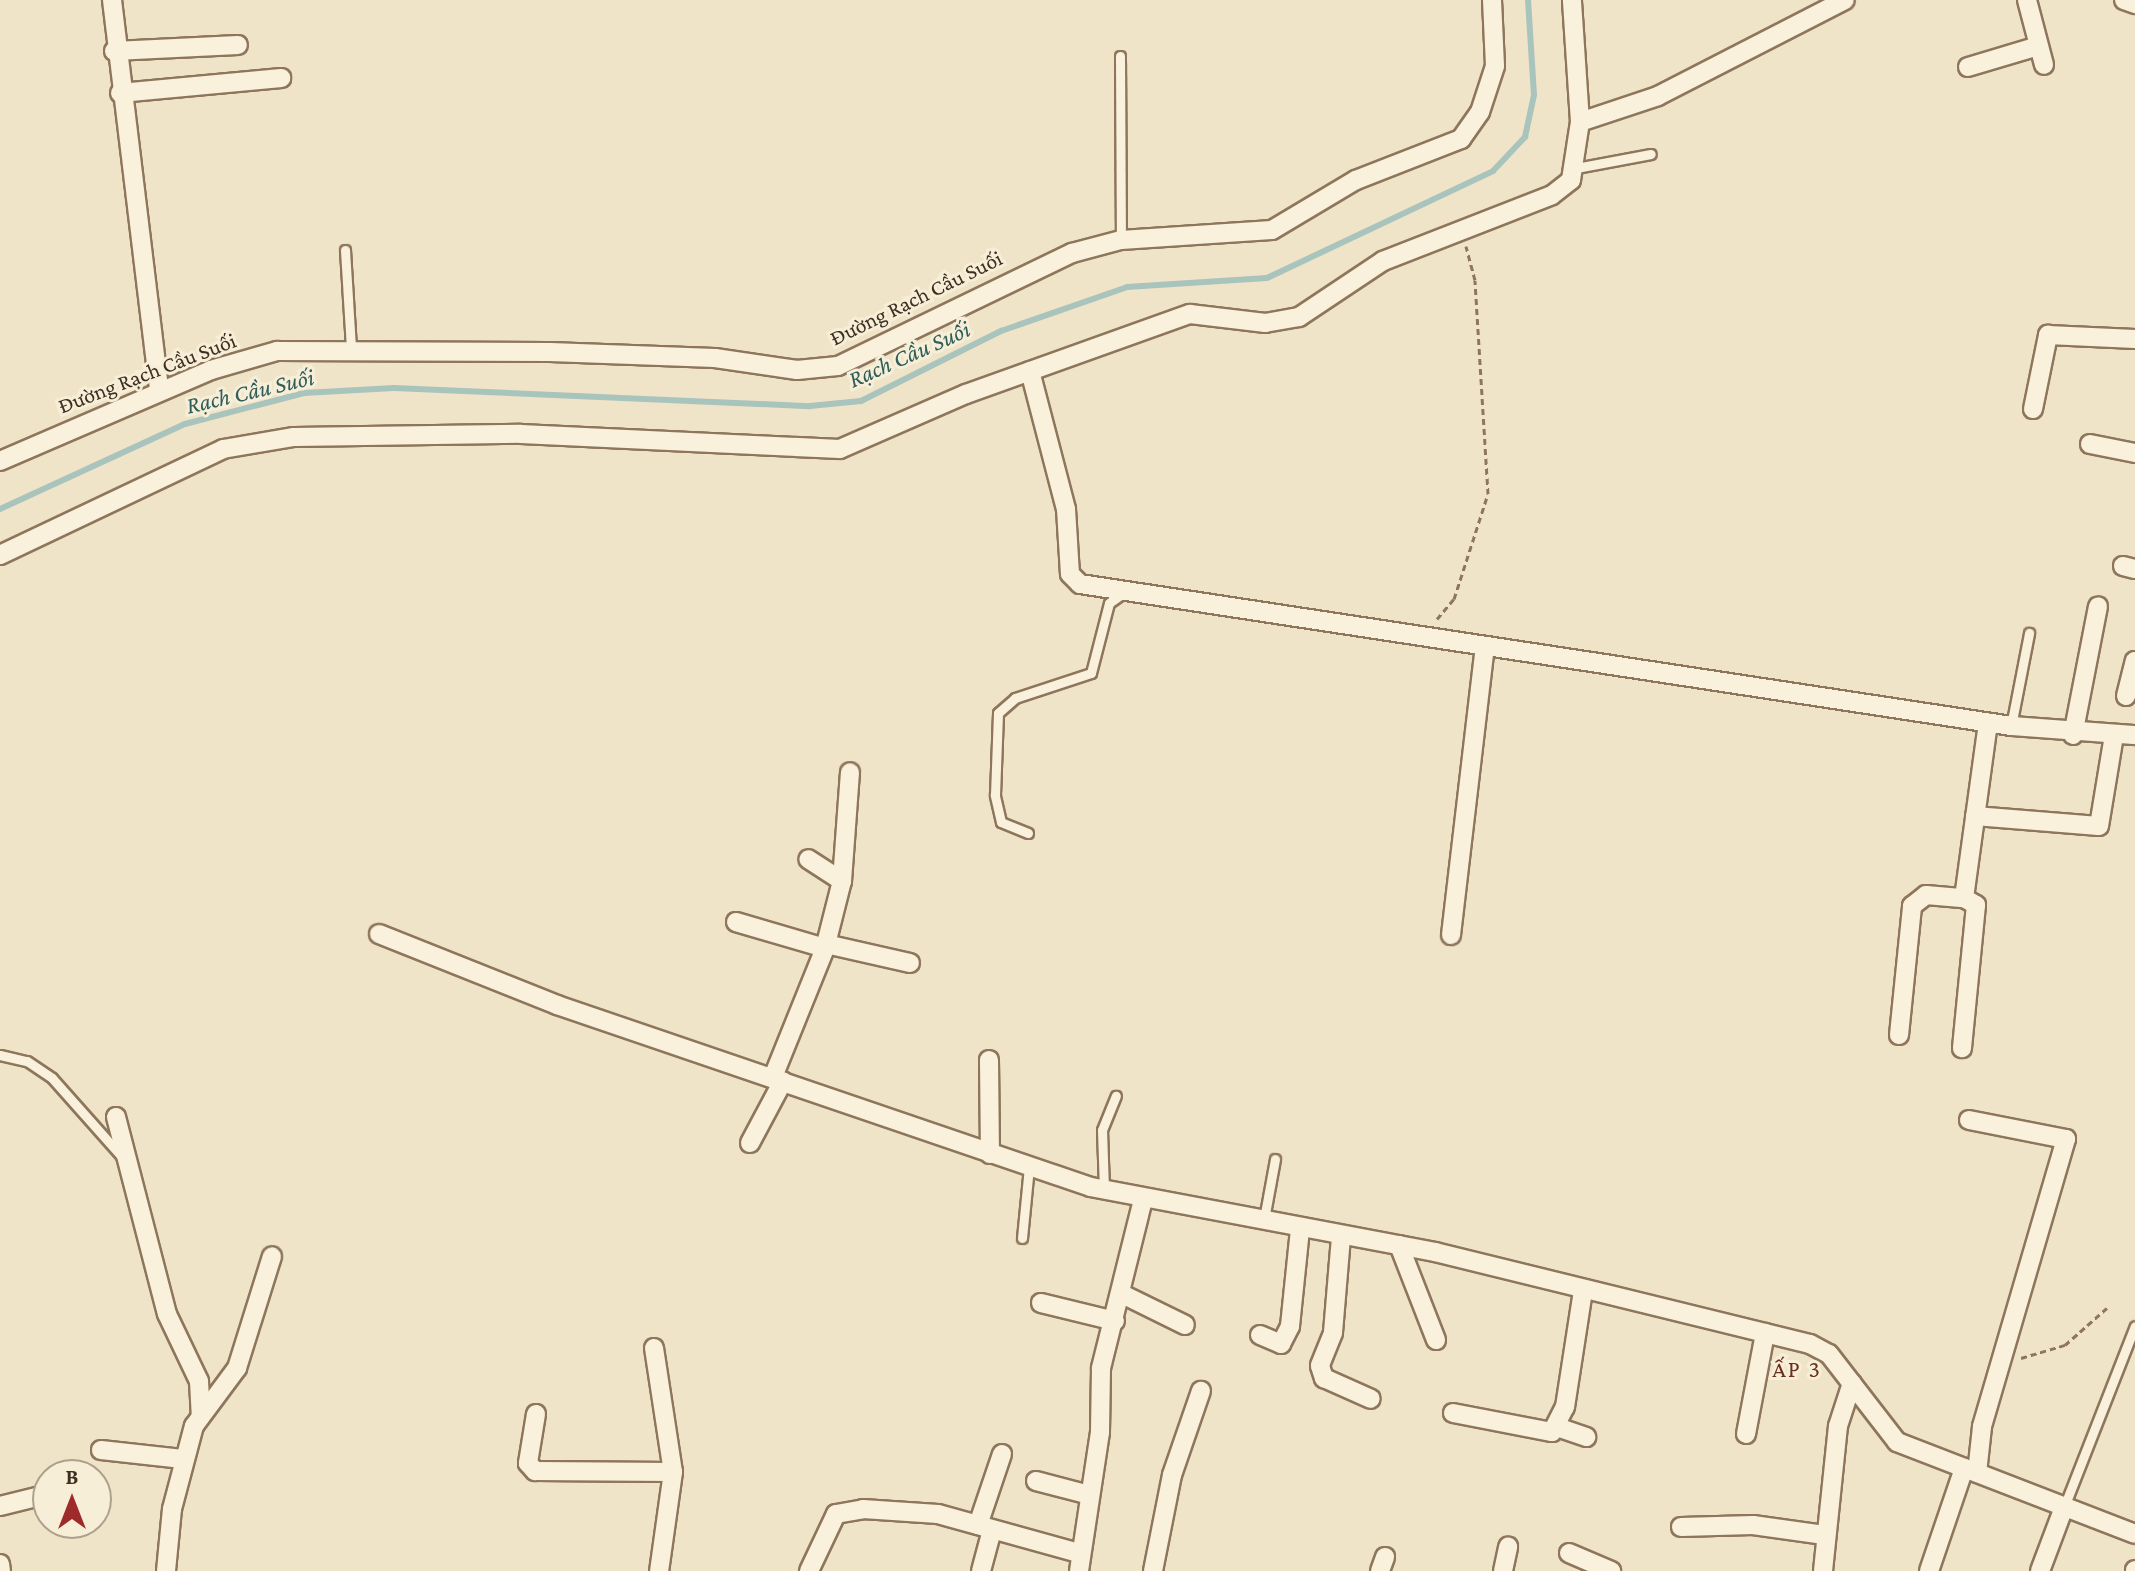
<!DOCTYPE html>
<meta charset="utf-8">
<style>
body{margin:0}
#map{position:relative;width:2135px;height:1571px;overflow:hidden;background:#f0e4c8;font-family:"Crimson Pro",serif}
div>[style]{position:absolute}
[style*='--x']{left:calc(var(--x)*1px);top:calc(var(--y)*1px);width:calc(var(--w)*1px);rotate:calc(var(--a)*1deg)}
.stream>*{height:6px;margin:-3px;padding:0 3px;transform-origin:3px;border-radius:3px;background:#a9c4bc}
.path>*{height:3px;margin-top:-1.5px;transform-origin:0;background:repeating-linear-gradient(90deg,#8d765c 0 6px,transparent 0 10px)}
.roads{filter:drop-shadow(2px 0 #8d765c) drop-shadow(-2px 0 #8d765c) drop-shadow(0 2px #8d765c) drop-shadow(0 -2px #8d765c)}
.lane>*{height:9px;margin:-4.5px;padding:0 4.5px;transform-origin:4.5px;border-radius:4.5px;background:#faf1dc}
.street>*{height:18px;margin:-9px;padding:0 9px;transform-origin:9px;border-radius:9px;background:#faf1dc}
span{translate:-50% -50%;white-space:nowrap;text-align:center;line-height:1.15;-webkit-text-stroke:6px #f7eed8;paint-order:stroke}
.street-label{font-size:22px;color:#3d2e20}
.water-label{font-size:24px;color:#2f5d5a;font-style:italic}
.neighbourhood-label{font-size:24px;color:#6b2e1e;letter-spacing:2px}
.north{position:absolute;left:32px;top:1459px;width:80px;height:80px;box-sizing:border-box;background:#f7eed8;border:2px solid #ada18e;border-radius:50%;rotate:0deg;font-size:22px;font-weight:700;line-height:32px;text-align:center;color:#3d2e20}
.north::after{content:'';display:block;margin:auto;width:28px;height:36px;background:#9e2a2b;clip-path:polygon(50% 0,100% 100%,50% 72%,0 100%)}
</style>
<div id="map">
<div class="stream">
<i style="--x:0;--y:509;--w:204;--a:-24.7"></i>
<i style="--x:185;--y:424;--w:123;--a:-14.6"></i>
<i style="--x:304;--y:393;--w:90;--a:-3.2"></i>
<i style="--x:394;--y:388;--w:416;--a:2.5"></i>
<i style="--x:810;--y:406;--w:51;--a:-5.6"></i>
<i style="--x:861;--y:401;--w:157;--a:-26.6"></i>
<i style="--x:1001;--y:331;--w:133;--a:-19.2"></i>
<i style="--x:1127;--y:287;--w:140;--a:-3.7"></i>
<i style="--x:1267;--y:278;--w:250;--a:-25.3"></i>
<i style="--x:1493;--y:171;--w:47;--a:-46.7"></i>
<i style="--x:1525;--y:137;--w:43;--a:-77.9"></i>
<i style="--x:1534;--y:95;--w:95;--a:-93.6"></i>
</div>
<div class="path">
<i style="--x:1437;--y:619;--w:26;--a:-50"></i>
<i style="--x:1454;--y:599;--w:110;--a:-72.1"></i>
<i style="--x:1488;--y:494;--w:214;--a:-93.5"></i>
<i style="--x:1475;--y:280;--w:35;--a:-105"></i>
<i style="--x:2021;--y:1358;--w:46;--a:-16.5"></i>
<i style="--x:2065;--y:1345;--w:56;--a:-41.4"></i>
</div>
<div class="roads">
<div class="lane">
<i style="--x:1120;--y:56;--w:184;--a:89.7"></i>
<i style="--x:1576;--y:168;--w:76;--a:-10.6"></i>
<i style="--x:345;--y:250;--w:97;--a:86.5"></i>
<i style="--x:2011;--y:726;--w:95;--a:-79"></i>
<i style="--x:1028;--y:833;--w:29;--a:-158"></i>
<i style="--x:1001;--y:822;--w:28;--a:-103"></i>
<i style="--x:995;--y:795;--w:82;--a:-87.9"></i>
<i style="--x:998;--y:713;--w:23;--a:-41"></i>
<i style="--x:1015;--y:698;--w:80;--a:-18.2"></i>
<i style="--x:1091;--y:673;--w:72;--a:-75.6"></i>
<i style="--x:1109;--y:603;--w:16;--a:-35"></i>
<i style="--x:0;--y:1055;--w:28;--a:13"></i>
<i style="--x:27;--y:1061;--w:30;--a:34"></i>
<i style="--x:52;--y:1078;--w:107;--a:48.4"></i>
<i style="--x:1104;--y:1190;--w:60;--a:-91.9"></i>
<i style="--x:1102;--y:1130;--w:37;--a:-68"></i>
<i style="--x:1264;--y:1219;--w:61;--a:-79.6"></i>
<i style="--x:1022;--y:1238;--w:71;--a:-84.4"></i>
<i style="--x:2064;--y:1507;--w:194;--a:-68.6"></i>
</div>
<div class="street">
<i style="--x:112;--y:0;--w:394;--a:83.1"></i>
<i style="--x:2027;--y:0;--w:67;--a:75.3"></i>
<i style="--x:2124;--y:0;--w:12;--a:20"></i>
<i style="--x:114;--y:51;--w:124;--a:-2.8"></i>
<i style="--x:1968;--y:67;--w:73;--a:-16.7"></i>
<i style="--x:120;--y:93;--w:162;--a:-5.3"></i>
<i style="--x:1580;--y:122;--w:82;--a:-18.4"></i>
<i style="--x:1658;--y:96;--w:210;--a:-27.2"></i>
<i style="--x:1030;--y:371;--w:143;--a:75.4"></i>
<i style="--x:1066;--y:509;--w:65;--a:86.5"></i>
<i style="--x:1070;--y:574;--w:14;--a:45"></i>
<i style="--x:1080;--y:584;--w:942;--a:8.67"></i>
<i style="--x:2011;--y:726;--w:124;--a:4.2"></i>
<i style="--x:2033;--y:409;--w:76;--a:-78.5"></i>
<i style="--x:2048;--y:335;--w:87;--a:2.6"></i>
<i style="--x:2090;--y:444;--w:46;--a:11.3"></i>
<i style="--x:0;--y:461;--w:230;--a:-23.3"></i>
<i style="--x:211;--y:370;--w:69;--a:-16.1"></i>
<i style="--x:277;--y:351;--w:273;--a:0.2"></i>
<i style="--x:550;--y:352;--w:165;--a:2.1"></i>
<i style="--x:715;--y:358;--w:83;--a:8.3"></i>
<i style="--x:797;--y:370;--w:41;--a:-5.6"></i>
<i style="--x:838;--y:366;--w:260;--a:-25.8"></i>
<i style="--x:1072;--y:253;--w:51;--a:-14.9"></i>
<i style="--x:1121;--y:240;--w:151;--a:-3.8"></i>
<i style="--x:1272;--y:230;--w:98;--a:-30.8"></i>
<i style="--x:1356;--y:180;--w:113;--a:-21.3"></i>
<i style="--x:1461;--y:139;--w:33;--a:-55"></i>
<i style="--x:1480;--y:112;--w:48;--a:-71.9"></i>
<i style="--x:1495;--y:66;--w:66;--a:-92.6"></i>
<i style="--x:0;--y:555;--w:247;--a:-25.4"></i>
<i style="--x:223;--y:449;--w:72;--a:-9.6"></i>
<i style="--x:294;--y:437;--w:227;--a:-0.8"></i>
<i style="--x:521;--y:434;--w:319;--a:2.7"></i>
<i style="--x:840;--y:449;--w:137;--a:-23.6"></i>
<i style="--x:966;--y:394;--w:238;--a:-19.7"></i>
<i style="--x:1190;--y:314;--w:76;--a:6.8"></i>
<i style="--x:1265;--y:323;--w:35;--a:-10"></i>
<i style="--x:1299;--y:317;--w:101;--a:-33.7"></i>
<i style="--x:1383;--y:261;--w:181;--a:-21.3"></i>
<i style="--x:1552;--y:195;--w:24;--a:-38"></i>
<i style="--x:1571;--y:180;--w:59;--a:-81.2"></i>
<i style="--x:1580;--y:122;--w:122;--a:-93.8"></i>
<i style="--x:2123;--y:566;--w:12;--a:14"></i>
<i style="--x:2126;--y:696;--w:36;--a:-76"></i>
<i style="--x:2073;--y:735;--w:131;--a:-79"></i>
<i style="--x:1975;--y:816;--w:124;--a:4.6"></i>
<i style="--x:2099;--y:826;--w:92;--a:-80.6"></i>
<i style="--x:842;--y:881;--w:109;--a:-85.8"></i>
<i style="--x:1964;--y:898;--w:177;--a:-82.2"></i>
<i style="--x:736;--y:922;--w:93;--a:16.3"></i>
<i style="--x:379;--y:934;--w:192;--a:21.7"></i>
<i style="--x:557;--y:1005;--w:564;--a:18.82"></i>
<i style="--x:1091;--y:1187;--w:350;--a:10.7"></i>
<i style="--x:1435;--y:1252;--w:386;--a:13.8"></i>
<i style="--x:1810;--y:1344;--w:21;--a:28"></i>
<i style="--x:1829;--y:1354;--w:111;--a:52.3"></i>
<i style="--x:1897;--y:1442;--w:255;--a:21.1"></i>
<i style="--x:1451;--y:935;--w:291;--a:-83.3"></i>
<i style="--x:826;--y:944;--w:86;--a:12.7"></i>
<i style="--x:1899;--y:1035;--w:130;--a:-84.2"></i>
<i style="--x:1912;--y:906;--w:18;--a:-38"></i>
<i style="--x:1926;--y:895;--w:38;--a:5"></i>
<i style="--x:1964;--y:898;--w:14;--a:30"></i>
<i style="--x:1976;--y:905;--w:144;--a:95.6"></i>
<i style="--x:989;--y:1060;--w:94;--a:89.4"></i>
<i style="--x:773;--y:1077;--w:139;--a:-68"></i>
<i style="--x:825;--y:948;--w:69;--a:-75.8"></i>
<i style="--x:842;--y:881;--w:40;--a:-147.1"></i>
<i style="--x:116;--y:1117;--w:203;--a:75.5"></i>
<i style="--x:167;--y:1314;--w:74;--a:64.5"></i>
<i style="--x:199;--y:1381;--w:35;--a:87"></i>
<i style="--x:1969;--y:1120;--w:99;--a:11.1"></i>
<i style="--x:2066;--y:1139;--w:300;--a:106.3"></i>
<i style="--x:1982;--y:1427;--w:46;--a:96.2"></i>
<i style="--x:750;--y:1143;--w:70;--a:-62"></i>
<i style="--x:1341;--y:1237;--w:96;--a:94.8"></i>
<i style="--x:1333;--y:1333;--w:35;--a:112"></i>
<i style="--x:1320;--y:1366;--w:13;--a:72"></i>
<i style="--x:1324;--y:1378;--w:51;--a:24.1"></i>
<i style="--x:1399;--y:1245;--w:102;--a:68.7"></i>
<i style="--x:1122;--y:1294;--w:70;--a:26.2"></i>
<i style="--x:1041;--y:1303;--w:76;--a:13.7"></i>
<i style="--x:1260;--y:1335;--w:23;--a:23"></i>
<i style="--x:1281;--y:1344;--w:20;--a:-63"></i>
<i style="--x:1290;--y:1326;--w:98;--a:-84.1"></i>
<i style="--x:654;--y:1348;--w:125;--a:81.3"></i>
<i style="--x:673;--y:1472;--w:100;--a:98"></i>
<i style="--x:1453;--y:1413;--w:101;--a:10.9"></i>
<i style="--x:1552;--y:1432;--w:28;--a:-63"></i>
<i style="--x:1565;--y:1407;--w:117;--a:-81.2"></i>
<i style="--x:536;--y:1414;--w:50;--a:99.3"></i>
<i style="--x:528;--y:1463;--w:11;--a:49"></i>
<i style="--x:535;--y:1471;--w:138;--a:0.4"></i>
<i style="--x:1557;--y:1427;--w:31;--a:19"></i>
<i style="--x:1746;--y:1434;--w:103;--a:-79.3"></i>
<i style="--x:101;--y:1450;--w:82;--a:6.3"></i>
<i style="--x:1036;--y:1481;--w:52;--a:14.6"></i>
<i style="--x:0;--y:1506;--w:49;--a:-14"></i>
<i style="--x:978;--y:1525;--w:75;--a:-71.3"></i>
<i style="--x:1681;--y:1527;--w:72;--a:-1.6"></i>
<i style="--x:1753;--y:1525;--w:72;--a:8"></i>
<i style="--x:1569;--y:1553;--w:46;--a:23.2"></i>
<i style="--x:0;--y:1564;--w:7;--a:82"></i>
<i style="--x:166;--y:1571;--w:62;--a:-84.5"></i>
<i style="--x:172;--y:1509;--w:86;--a:-75.2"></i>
<i style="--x:194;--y:1426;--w:72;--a:-53.4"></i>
<i style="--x:237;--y:1368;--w:117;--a:-72.6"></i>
<i style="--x:809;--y:1571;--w:63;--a:-64.7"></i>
<i style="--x:836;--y:1514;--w:27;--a:-10"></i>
<i style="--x:863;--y:1509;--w:75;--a:3.8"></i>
<i style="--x:938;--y:1514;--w:146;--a:15.5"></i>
<i style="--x:981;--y:1571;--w:42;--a:-75"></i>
<i style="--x:1079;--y:1571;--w:141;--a:-81.4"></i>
<i style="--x:1100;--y:1432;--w:64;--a:-89.1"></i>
<i style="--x:1101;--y:1368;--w:173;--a:-76"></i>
<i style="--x:1153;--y:1571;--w:98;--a:-78.8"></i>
<i style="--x:1172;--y:1475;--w:89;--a:-71"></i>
<i style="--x:1380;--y:1571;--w:15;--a:-70"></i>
<i style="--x:1503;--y:1571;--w:25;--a:-78"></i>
<i style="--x:1823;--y:1571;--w:146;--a:-84.1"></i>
<i style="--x:1838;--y:1426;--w:45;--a:-72"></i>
<i style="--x:1929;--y:1571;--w:109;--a:-71.2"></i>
<i style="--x:2040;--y:1571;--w:68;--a:-69.4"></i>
<i style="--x:2135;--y:1571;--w:1;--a:-90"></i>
</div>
</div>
<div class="street-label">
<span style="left:916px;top:298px;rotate:-26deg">Đường Rạch Cầu Suối</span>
<span style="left:147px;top:373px;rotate:-21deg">Đường Rạch Cầu Suối</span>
</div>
<div class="water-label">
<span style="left:909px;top:354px;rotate:-24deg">Rạch Cầu Suối</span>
<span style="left:250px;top:391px;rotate:-13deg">Rạch Cầu Suối</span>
</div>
<div class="neighbourhood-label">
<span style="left:1797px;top:1369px">ẤP 3</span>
</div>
<div class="north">B</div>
</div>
